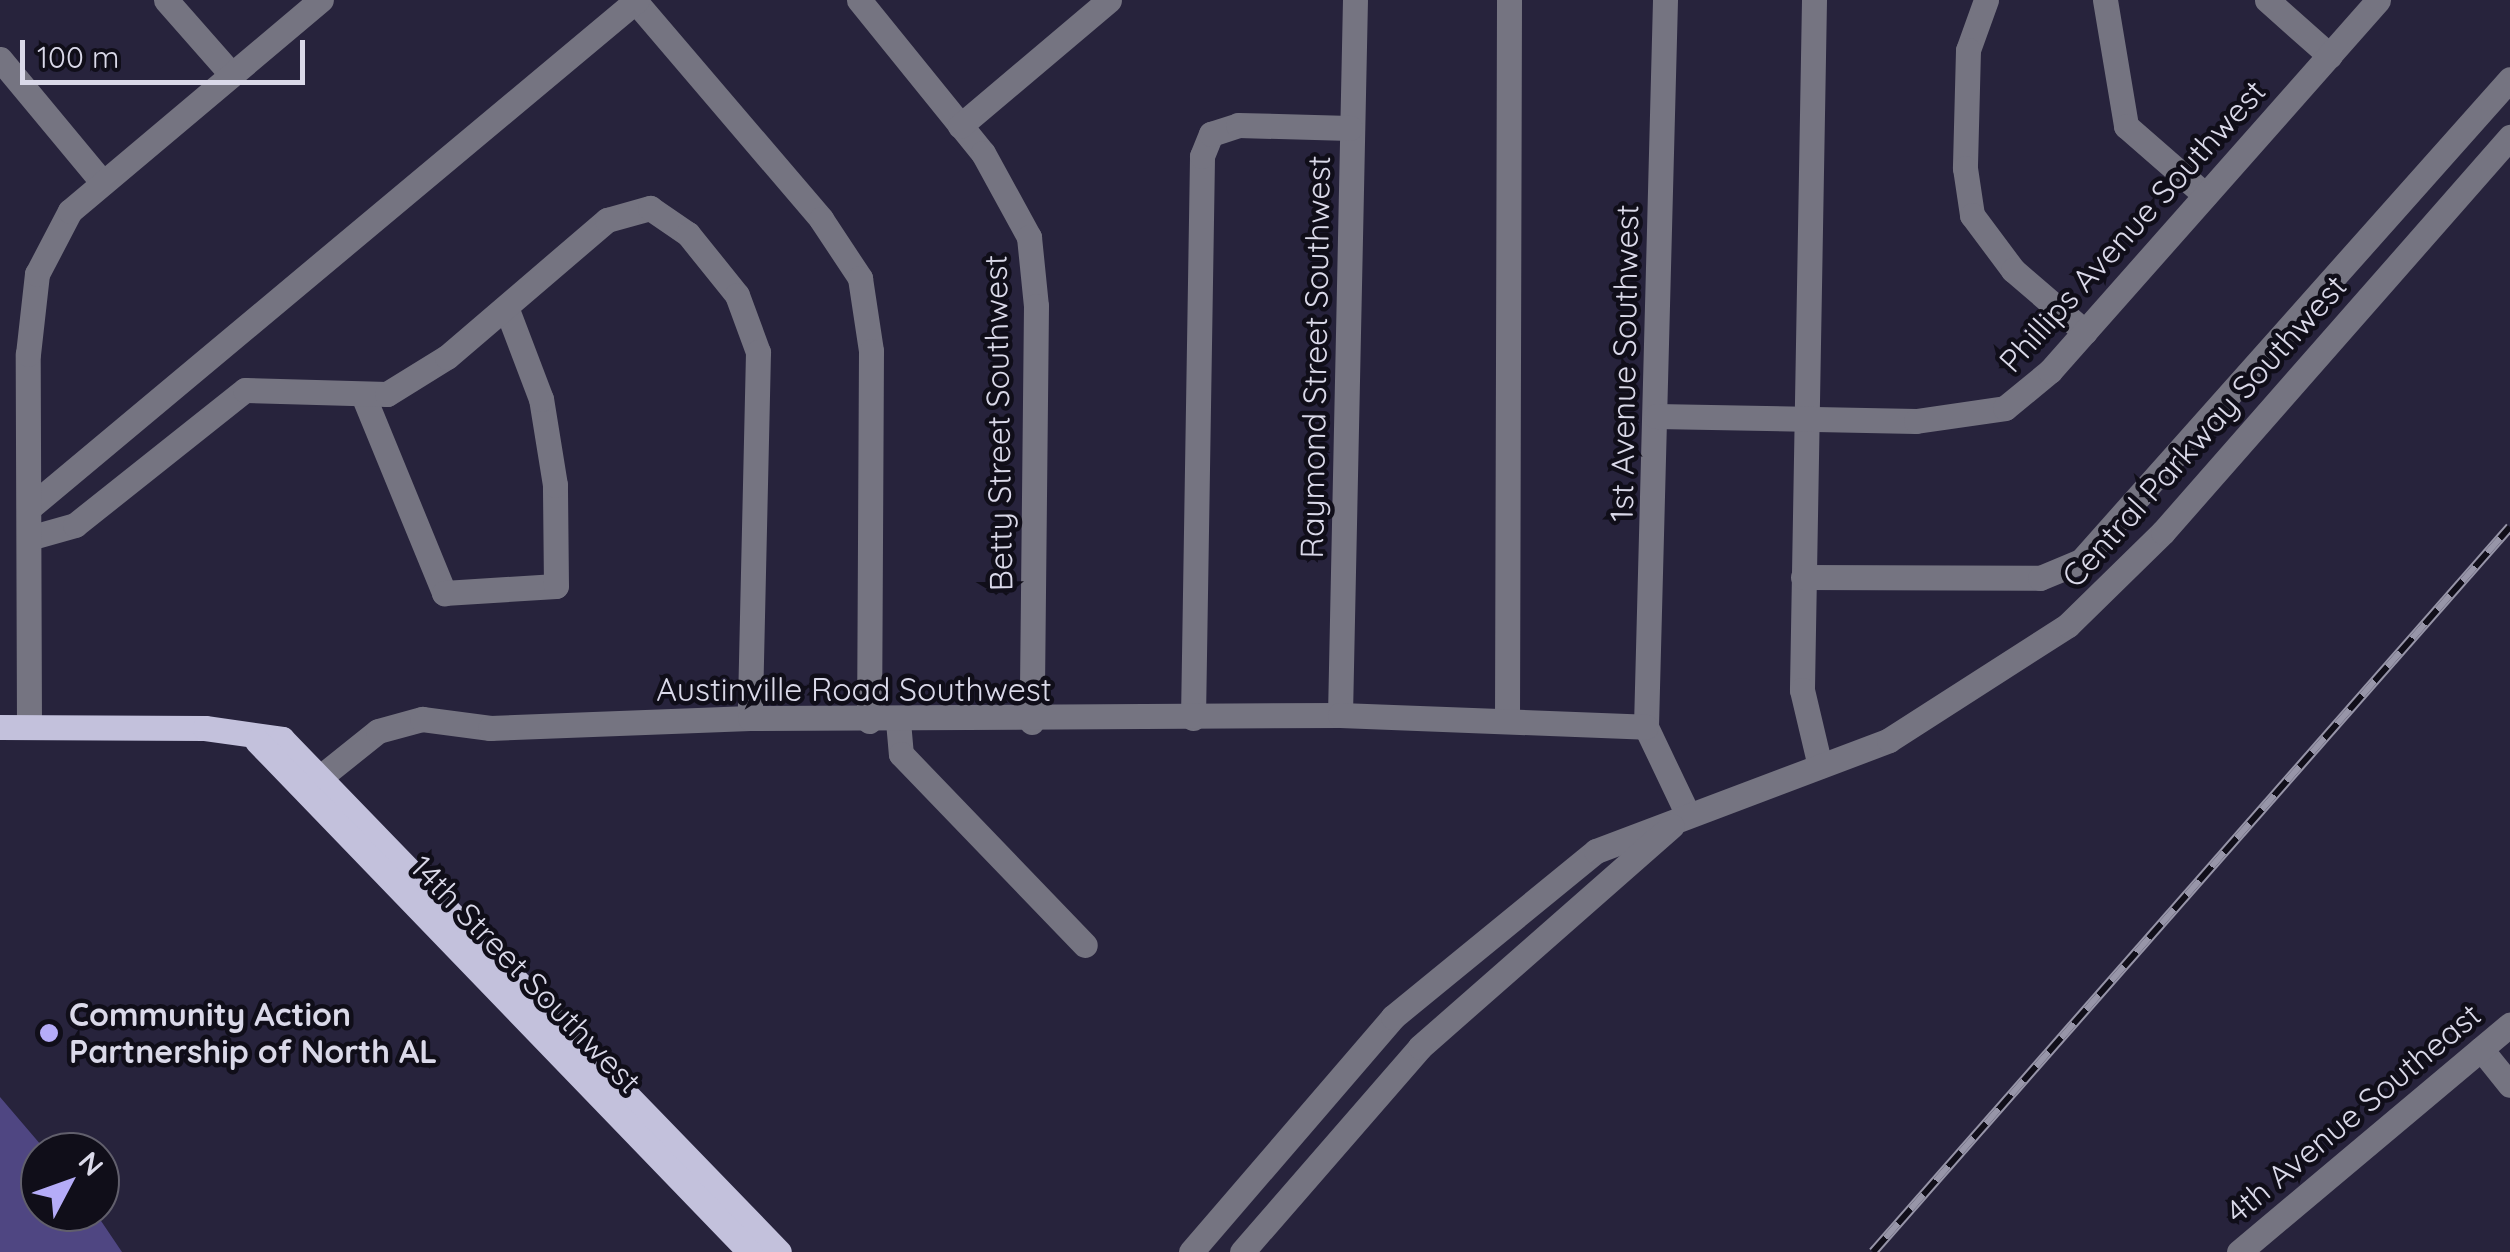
<!DOCTYPE html>
<style>
body{margin:0}
#map{position:relative;width:2510px;height:1252px;overflow:hidden;background:#27233c;font-family:Quicksand,sans-serif}
div>[style]{position:absolute}
[style*='--x']{left:calc(var(--x)*1px);top:calc(var(--y)*1px);width:calc(var(--w)*1px);rotate:calc(var(--a)*1deg)}
.green>*{inset:0;background:#4f4682}
.minor>*{height:25px;margin:-12.5px;padding:0 12.5px;transform-origin:12.5px;border-radius:12.5px;background:#757481}
.major>*{height:25px;margin:-12.5px;padding:0 12.5px;transform-origin:12.5px;border-radius:12.5px;background:#c3c1dc}
.rail>*{height:10px;margin-top:-5px;transform-origin:0;background:repeating-linear-gradient(90deg,#100e19 0 19px,#9795a8 0 38px);box-sizing:border-box;border-block:2px solid #9795a8}
.dots>*{width:28px;height:28px;translate:-50% -50%;box-sizing:border-box;border:5px solid #100e19;border-radius:50%}
span{translate:-50% -50%;white-space:nowrap;text-align:center;line-height:1.15;-webkit-text-stroke:9px #100e19;paint-order:stroke}
.street-label{font-size:32px;color:#dad9e9}
.poi-label{font-size:32px;color:#dad9e9;font-weight:700}
.left{translate:0 -50%;text-align:left}
.north{position:absolute;left:20px;top:1132px;width:100px;height:100px;box-sizing:border-box;background:#100e19;border:2px solid #615f6c;border-radius:50%;rotate:49deg;font-size:28px;font-weight:700;line-height:40px;text-align:center;color:#dad9e9}
.north::after{content:'';display:block;margin:auto;width:35px;height:45px;background:#b5acf8;clip-path:polygon(50% 0,100% 100%,50% 72%,0 100%)}
.scale{position:absolute;left:20px;top:40px;width:285px;height:45px;box-sizing:border-box;border:5px solid #dad9e9;border-top:0;padding-left:12px;font-size:30px;line-height:35px;white-space:nowrap;color:#dad9e9;-webkit-text-stroke:8px #100e19;paint-order:stroke}
</style>
<div id="map">
<div class="green">
<i style="clip-path:polygon(0 1097px,47px 1152px,40px 1152px,40px 1212px,95px 1212px,122px 1252px,0 1252px)"></i>
</div>
<div class="minor">
<i style="--x:166;--y:0;--w:98;--a:48.7"></i>
<i style="--x:859;--y:0;--w:197;--a:51"></i>
<i style="--x:983;--y:153;--w:96;--a:61.3"></i>
<i style="--x:1029;--y:237;--w:69;--a:84.2"></i>
<i style="--x:1036;--y:306;--w:416;--a:90.6"></i>
<i style="--x:1665;--y:0;--w:727;--a:91.5"></i>
<i style="--x:1646;--y:727;--w:95;--a:64.5"></i>
<i style="--x:1814;--y:0;--w:690;--a:91"></i>
<i style="--x:1802;--y:690;--w:78;--a:76.7"></i>
<i style="--x:1986;--y:0;--w:53;--a:109.8"></i>
<i style="--x:1968;--y:50;--w:118;--a:91.5"></i>
<i style="--x:1965;--y:168;--w:48;--a:81.5"></i>
<i style="--x:1972;--y:215;--w:69;--a:53.3"></i>
<i style="--x:2013;--y:270;--w:95;--a:40.7"></i>
<i style="--x:2105;--y:0;--w:128;--a:80.5"></i>
<i style="--x:2126;--y:126;--w:105;--a:41.1"></i>
<i style="--x:2267;--y:0;--w:84;--a:41.6"></i>
<i style="--x:635;--y:1;--w:287;--a:49.5"></i>
<i style="--x:821;--y:219;--w:71;--a:56.5"></i>
<i style="--x:860;--y:278;--w:74;--a:81.4"></i>
<i style="--x:871;--y:351;--w:370;--a:90.3"></i>
<i style="--x:0;--y:59;--w:161;--a:50.3"></i>
<i style="--x:960;--y:126;--w:195;--a:-40.2"></i>
<i style="--x:365;--y:400;--w:209;--a:67.7"></i>
<i style="--x:444;--y:593;--w:112;--a:-3.6"></i>
<i style="--x:556;--y:586;--w:101;--a:-90.6"></i>
<i style="--x:555;--y:485;--w:87;--a:-99.2"></i>
<i style="--x:541;--y:399;--w:98;--a:-110.8"></i>
<i style="--x:1656;--y:416;--w:260;--a:1.1"></i>
<i style="--x:1916;--y:421;--w:90;--a:-8.3"></i>
<i style="--x:2005;--y:408;--w:58;--a:-39.4"></i>
<i style="--x:2050;--y:371;--w:495;--a:-48.5"></i>
<i style="--x:29;--y:508;--w:792;--a:-39.88"></i>
<i style="--x:29;--y:538;--w:48;--a:-15.8"></i>
<i style="--x:75;--y:525;--w:217;--a:-38.5"></i>
<i style="--x:245;--y:390;--w:142;--a:1.6"></i>
<i style="--x:387;--y:394;--w:70;--a:-31.7"></i>
<i style="--x:447;--y:357;--w:211;--a:-40.6"></i>
<i style="--x:607;--y:220;--w:45;--a:-15.6"></i>
<i style="--x:650;--y:208;--w:46;--a:34.4"></i>
<i style="--x:688;--y:234;--w:78;--a:51.2"></i>
<i style="--x:737;--y:295;--w:61;--a:69.8"></i>
<i style="--x:758;--y:352;--w:366;--a:91.3"></i>
<i style="--x:1803;--y:577;--w:237;--a:0.2"></i>
<i style="--x:2040;--y:578;--w:44;--a:-22.5"></i>
<i style="--x:2081;--y:561;--w:645;--a:-48.33"></i>
<i style="--x:1340;--y:715;--w:715;--a:-88.8"></i>
<i style="--x:1193;--y:718;--w:562;--a:-89.08"></i>
<i style="--x:1202;--y:156;--w:24;--a:-68"></i>
<i style="--x:1211;--y:134;--w:28;--a:-18"></i>
<i style="--x:1238;--y:125;--w:112;--a:1.5"></i>
<i style="--x:1507;--y:720;--w:720;--a:-89.84"></i>
<i style="--x:898;--y:721;--w:33;--a:85"></i>
<i style="--x:901;--y:754;--w:265;--a:46.1"></i>
<i style="--x:29;--y:727;--w:373;--a:-90.2"></i>
<i style="--x:28;--y:354;--w:81;--a:-83.6"></i>
<i style="--x:37;--y:274;--w:71;--a:-62.4"></i>
<i style="--x:70;--y:211;--w:328;--a:-40.1"></i>
<i style="--x:323;--y:775;--w:70;--a:-38.7"></i>
<i style="--x:378;--y:731;--w:46;--a:-15.3"></i>
<i style="--x:422;--y:719;--w:69;--a:7.5"></i>
<i style="--x:490;--y:728;--w:260;--a:-2.2"></i>
<i style="--x:750;--y:718;--w:590;--a:-0.29"></i>
<i style="--x:1340;--y:715;--w:306;--a:2.2"></i>
<i style="--x:2481;--y:1049;--w:46;--a:51.1"></i>
<i style="--x:1191;--y:1252;--w:310;--a:-49.3"></i>
<i style="--x:1393;--y:1017;--w:262;--a:-39.3"></i>
<i style="--x:1596;--y:851;--w:313;--a:-20.7"></i>
<i style="--x:1889;--y:740;--w:213;--a:-32.7"></i>
<i style="--x:2068;--y:625;--w:133;--a:-44.4"></i>
<i style="--x:2163;--y:532;--w:526;--a:-48.7"></i>
<i style="--x:1242;--y:1252;--w:271;--a:-49"></i>
<i style="--x:1420;--y:1047;--w:335;--a:-41.3"></i>
<i style="--x:2239;--y:1252;--w:354;--a:-40"></i>
</div>
<div class="major">
<i style="--x:0;--y:727;--w:205;--a:0.3"></i>
<i style="--x:205;--y:728;--w:78;--a:8.1"></i>
<i style="--x:282;--y:739;--w:714;--a:45.91"></i>
<i style="--x:257;--y:741;--w:710;--a:46.03"></i>
</div>
<div class="rail">
<i style="--x:1873;--y:1252;--w:965;--a:-48.7"></i>
</div>
<div class="dots">
<i style="left:49px;top:1033px;background:#b5acf8"></i>
</div>
<div class="street-label">
<span style="left:2132px;top:226px;rotate:-48deg">Phillips Avenue Southwest</span>
<span style="left:1315px;top:357px;rotate:-89deg">Raymond Street Southwest</span>
<span style="left:1624px;top:363px;rotate:-89deg">1st Avenue Southwest</span>
<span style="left:998px;top:423px;rotate:-91deg">Betty Street Southwest</span>
<span style="left:2204px;top:431px;rotate:-48deg">Central Parkway Southwest</span>
<span style="left:854px;top:689px">Austinville Road Southwest</span>
<span style="left:526px;top:974px;rotate:46deg">14th Street Southwest</span>
<span style="left:2353px;top:1113px;rotate:-40deg">4th Avenue Southeast</span>
</div>
<div class="poi-label">
<span class="left" style="left:69px;top:1033px">Community Action<br>Partnership of North AL</span>
</div>
<div class="north">N</div>
<div class="scale">100 m</div>
</div>
